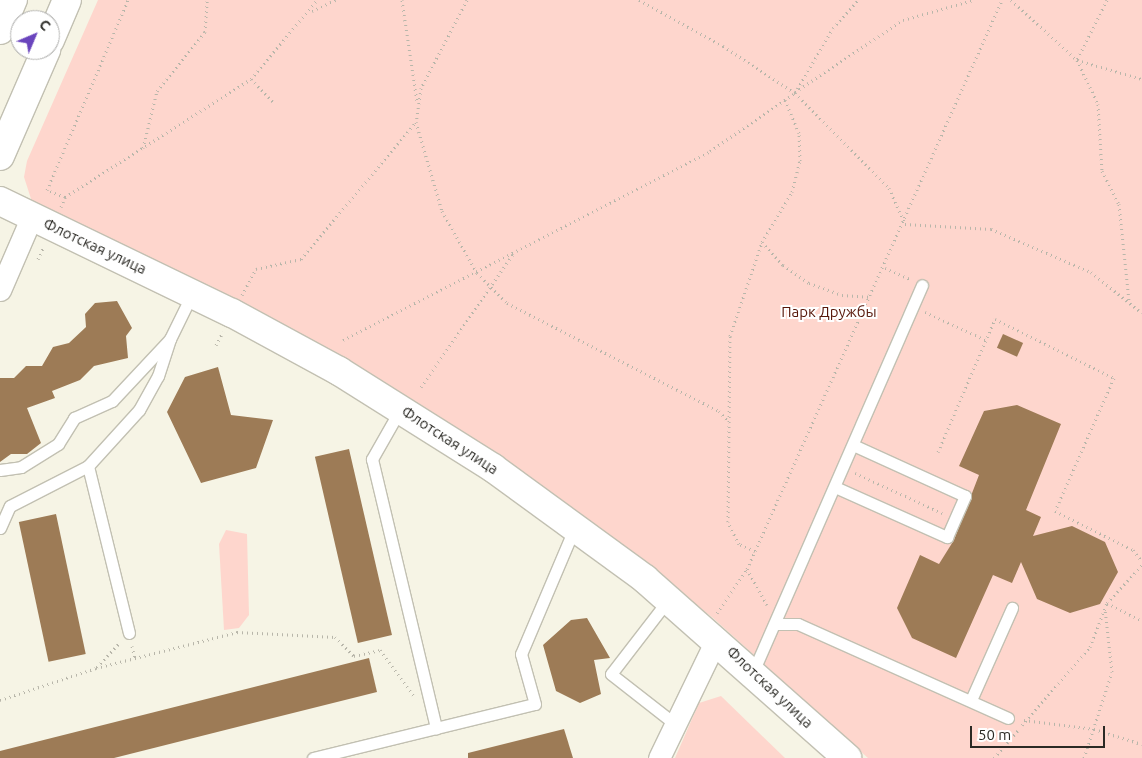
<!DOCTYPE html>
<meta charset="utf-8">
<style>
body{margin:0}
#map{position:relative;width:1142px;height:758px;overflow:hidden;background:#f6f4e5;font-family:Ubuntu,sans-serif}
div>[style]{position:absolute}
[style*='--x']{left:calc(var(--x)*1px);top:calc(var(--y)*1px);width:calc(var(--w)*1px);rotate:calc(var(--a)*1deg)}
.green>*{inset:0;background:#fed6cd}
.building>*{inset:0;background:#9d7b56;transform-origin:0 0}
.path>*{height:3px;margin-top:-1.5px;transform-origin:0;background:repeating-linear-gradient(90deg,#b8b6aa 0 1px,transparent 0 5px)}
.roads{filter:drop-shadow(1px 0 #c2c0b2) drop-shadow(-1px 0 #c2c0b2) drop-shadow(0 1px #c2c0b2) drop-shadow(0 -1px #c2c0b2)}
.lane>*{height:11px;margin:-5.5px;padding:0 5.5px;transform-origin:5.5px;border-radius:5.5px;background:#fff}
.street>*{height:21px;margin:-10.5px;padding:0 10.5px;transform-origin:10.5px;border-radius:10.5px;background:#fff}
.secondary>*{height:28px;margin:-14px;padding:0 14px;transform-origin:14px;border-radius:14px;background:#fff}
.primary>*{height:28px;margin:-14px;padding:0 14px;transform-origin:14px;border-radius:14px;background:#fff}
span{translate:-50% -50%;white-space:nowrap;text-align:center;line-height:1.15;-webkit-text-stroke:4px #fff;paint-order:stroke}
.street-label{font-size:15px;color:#2b2a25}
.park-label{font-size:15px;color:#571709}
.north{position:absolute;left:10px;top:10px;width:50px;height:50px;box-sizing:border-box;background:#fff;border:1px solid #aaaaa8;border-radius:50%;rotate:45deg;font-size:14px;font-weight:700;line-height:20px;text-align:center;color:#2b2a25}
.north::after{content:'';display:block;margin:auto;width:18px;height:22px;background:#6a45bd;clip-path:polygon(50% 0,100% 100%,50% 72%,0 100%)}
.scale{position:absolute;left:970px;top:726px;width:135px;height:22px;box-sizing:border-box;border:2px solid #2b2a25;border-top:0;padding-left:6px;font-size:15px;line-height:18px;white-space:nowrap;color:#2b2a25;-webkit-text-stroke:4px #fff;paint-order:stroke}
</style>
<div id="map">
<div class="green">
<i style="clip-path:polygon(98px 0,1142px 0,1142px 758px,868px 758px,713px 618px,583px 516px,451px 425px,245px 305px,32px 202px,24px 177px,27px 161px)"></i>
<i style="clip-path:polygon(226px 530px,247px 534px,249px 615px,239px 628px,224px 630px,219px 544px)"></i>
<i style="clip-path:polygon(721px 696px,785px 758px,675px 758px,699px 703px)"></i>
</div>
<div class="building">
<i style="clip-path:polygon(117px 301px,132px 328px,126px 336px,128px 358px,94px 366px,80px 380px,52px 391px,55px 398px,27px 408px,41px 443px,27px 454px,11px 454px,0 462px,0 378px,14px 378px,26px 366px,42px 366px,53px 347px,69px 343px,86px 327px,85px 314px,95px 303px)"></i>
<i style="left:1003px;top:334px;width:22px;height:15px;rotate:24deg"></i>
<i style="clip-path:polygon(218px 367px,231px 415px,273px 420px,256px 468px,201px 483px,167px 412px,185px 377px)"></i>
<i style="clip-path:polygon(1017px 405px,1061px 424px,1026px 510px,1041px 517px,1033px 536px,1072px 526px,1105px 542px,1118px 572px,1100px 604px,1070px 613px,1037px 599px,1021px 562px,1012px 583px,993px 575px,956px 658px,912px 638px,897px 608px,920px 555px,939px 564px,954px 540px,979px 475px,959px 466px,984px 411px)"></i>
<i style="left:349px;top:449px;width:191px;height:35px;rotate:77deg"></i>
<i style="left:56px;top:514px;width:143px;height:38px;rotate:78deg"></i>
<i style="clip-path:polygon(587px 618px,610px 658px,594px 660px,601px 694px,580px 703px,556px 691px,543px 645px,571px 620px)"></i>
<i style="clip-path:polygon(369px 658px,377px 692px,114px 758px,0 758px,0 751px)"></i>
<i style="clip-path:polygon(564px 729px,573px 758px,468px 758px,468px 753px)"></i>
</div>
<div class="path">
<i style="--x:402;--y:0;--w:102;--a:81.6"></i>
<i style="--x:467;--y:0;--w:99;--a:117.6"></i>
<i style="--x:421;--y:88;--w:34;--a:98"></i>
<i style="--x:416;--y:122;--w:93;--a:73.7"></i>
<i style="--x:442;--y:211;--w:71;--a:60.6"></i>
<i style="--x:477;--y:273;--w:42;--a:45"></i>
<i style="--x:507;--y:303;--w:238;--a:27"></i>
<i style="--x:719;--y:411;--w:15;--a:48"></i>
<i style="--x:639;--y:0;--w:96;--a:28.7"></i>
<i style="--x:723;--y:46;--w:86;--a:33.1"></i>
<i style="--x:795;--y:93;--w:134;--a:45.3"></i>
<i style="--x:889;--y:188;--w:39;--a:66"></i>
<i style="--x:905;--y:224;--w:86;--a:3.3"></i>
<i style="--x:991;--y:229;--w:109;--a:23.3"></i>
<i style="--x:1091;--y:272;--w:65;--a:38.8"></i>
<i style="--x:1011;--y:0;--w:89;--a:42.3"></i>
<i style="--x:1077;--y:60;--w:68;--a:16.3"></i>
<i style="--x:1107;--y:0;--w:67;--a:116.6"></i>
<i style="--x:1077;--y:60;--w:49;--a:64.5"></i>
<i style="--x:1098;--y:104;--w:67;--a:86.6"></i>
<i style="--x:1102;--y:171;--w:37;--a:63"></i>
<i style="--x:1119;--y:204;--w:98;--a:84.1"></i>
<i style="--x:312;--y:11;--w:26;--a:-25"></i>
<i style="--x:251;--y:79;--w:32;--a:46"></i>
<i style="--x:795;--y:92;--w:130;--a:-33.7"></i>
<i style="--x:903;--y:20;--w:73;--a:-15.9"></i>
<i style="--x:143;--y:148;--w:59;--a:-76.2"></i>
<i style="--x:157;--y:91;--w:76;--a:-50.9"></i>
<i style="--x:205;--y:32;--w:32;--a:-86"></i>
<i style="--x:65;--y:197;--w:19;--a:-159"></i>
<i style="--x:47;--y:190;--w:207;--a:-66.9"></i>
<i style="--x:61;--y:207;--w:11;--a:-68"></i>
<i style="--x:65;--y:197;--w:220;--a:-32.4"></i>
<i style="--x:251;--y:79;--w:103;--a:-50.1"></i>
<i style="--x:762;--y:242;--w:31;--a:48"></i>
<i style="--x:783;--y:265;--w:32;--a:35"></i>
<i style="--x:809;--y:283;--w:35;--a:20"></i>
<i style="--x:842;--y:295;--w:30;--a:4"></i>
<i style="--x:38;--y:259;--w:14;--a:-65"></i>
<i style="--x:885;--y:268;--w:27;--a:24"></i>
<i style="--x:242;--y:295;--w:30;--a:-62"></i>
<i style="--x:256;--y:269;--w:46;--a:-12.5"></i>
<i style="--x:301;--y:259;--w:177;--a:-50"></i>
<i style="--x:925;--y:312;--w:67;--a:24.7"></i>
<i style="--x:343;--y:340;--w:413;--a:-27.2"></i>
<i style="--x:710;--y:151;--w:103;--a:-34.3"></i>
<i style="--x:795;--y:93;--w:75;--a:-59.7"></i>
<i style="--x:833;--y:28;--w:38;--a:-48"></i>
<i style="--x:216;--y:345;--w:15;--a:-62"></i>
<i style="--x:421;--y:387;--w:162;--a:-55.3"></i>
<i style="--x:938;--y:452;--w:145;--a:-66.8"></i>
<i style="--x:995;--y:319;--w:133;--a:26.4"></i>
<i style="--x:1114;--y:378;--w:145;--a:113.9"></i>
<i style="--x:1055;--y:511;--w:87;--a:26.6"></i>
<i style="--x:1133;--y:550;--w:14;--a:51"></i>
<i style="--x:855;--y:473;--w:96;--a:24.7"></i>
<i style="--x:755;--y:551;--w:17;--a:-156"></i>
<i style="--x:739;--y:544;--w:25;--a:-117"></i>
<i style="--x:728;--y:522;--w:186;--a:-89.4"></i>
<i style="--x:730;--y:336;--w:99;--a:-71.2"></i>
<i style="--x:762;--y:242;--w:58;--a:-59"></i>
<i style="--x:792;--y:192;--w:32;--a:-76"></i>
<i style="--x:800;--y:161;--w:28;--a:-92"></i>
<i style="--x:799;--y:133;--w:36;--a:-113"></i>
<i style="--x:747;--y:569;--w:41;--a:60.9"></i>
<i style="--x:1107;--y:603;--w:39;--a:27"></i>
<i style="--x:717;--y:613;--w:53;--a:-55.7"></i>
<i style="--x:747;--y:569;--w:624;--a:-65.86"></i>
<i style="--x:132;--y:646;--w:12;--a:76"></i>
<i style="--x:97;--y:667;--w:34;--a:-47"></i>
<i style="--x:0;--y:700;--w:101;--a:-18.4"></i>
<i style="--x:96;--y:668;--w:146;--a:-14.3"></i>
<i style="--x:237;--y:632;--w:98;--a:2.9"></i>
<i style="--x:335;--y:637;--w:27;--a:45"></i>
<i style="--x:354;--y:656;--w:27;--a:-13"></i>
<i style="--x:380;--y:650;--w:56;--a:53.7"></i>
<i style="--x:1024;--y:720;--w:71;--a:7.3"></i>
<i style="--x:1094;--y:729;--w:50;--a:17.4"></i>
<i style="--x:1022;--y:725;--w:103;--a:-48.9"></i>
<i style="--x:1090;--y:647;--w:47;--a:-68.9"></i>
<i style="--x:1107;--y:603;--w:52;--a:-47.4"></i>
<i style="--x:994;--y:758;--w:37;--a:-49"></i>
<i style="--x:1084;--y:758;--w:90;--a:-72"></i>
<i style="--x:1112;--y:672;--w:63;--a:-96.3"></i>
</div>
<div class="roads">
<div class="lane">
<i style="--x:401;--y:408;--w:59;--a:119.6"></i>
<i style="--x:372;--y:459;--w:277;--a:76.6"></i>
<i style="--x:0;--y:470;--w:21;--a:-8"></i>
<i style="--x:21;--y:467;--w:44;--a:-31.9"></i>
<i style="--x:58;--y:444;--w:31;--a:-58"></i>
<i style="--x:74;--y:418;--w:42;--a:-24.1"></i>
<i style="--x:112;--y:401;--w:85;--a:-46.9"></i>
<i style="--x:170;--y:339;--w:50;--a:-63.9"></i>
<i style="--x:835;--y:487;--w:123;--a:24.1"></i>
<i style="--x:947;--y:537;--w:45;--a:-66.3"></i>
<i style="--x:965;--y:496;--w:123;--a:-155.5"></i>
<i style="--x:0;--y:528;--w:24;--a:-66"></i>
<i style="--x:10;--y:506;--w:88;--a:-27.1"></i>
<i style="--x:668;--y:600;--w:93;--a:127.6"></i>
<i style="--x:611;--y:674;--w:81;--a:38"></i>
<i style="--x:775;--y:624;--w:23;--a:0"></i>
<i style="--x:798;--y:624;--w:230;--a:24.1"></i>
<i style="--x:129;--y:633;--w:172;--a:-103.8"></i>
<i style="--x:88;--y:466;--w:76;--a:-47.7"></i>
<i style="--x:139;--y:410;--w:39;--a:-61"></i>
<i style="--x:158;--y:376;--w:39;--a:-72"></i>
<i style="--x:753;--y:672;--w:422;--a:-66.4"></i>
<i style="--x:971;--y:700;--w:101;--a:-66"></i>
<i style="--x:313;--y:758;--w:228;--a:-13.7"></i>
<i style="--x:535;--y:704;--w:52;--a:-105.6"></i>
<i style="--x:521;--y:654;--w:138;--a:-67"></i>
</div>
<div class="street">
<i style="--x:0;--y:290;--w:81;--a:-66.6"></i>
<i style="--x:659;--y:758;--w:133;--a:-64.2"></i>
</div>
<div class="secondary">
<i style="--x:0;--y:201;--w:258;--a:25.8"></i>
<i style="--x:232;--y:313;--w:122;--a:28.5"></i>
<i style="--x:339;--y:371;--w:182;--a:32.2"></i>
<i style="--x:493;--y:468;--w:188;--a:36.1"></i>
<i style="--x:645;--y:579;--w:270;--a:41.5"></i>
</div>
<div class="primary">
<i style="--x:0;--y:30;--w:33;--a:-67"></i>
<i style="--x:50;--y:40;--w:43;--a:-67"></i>
<i style="--x:0;--y:156;--w:116;--a:-66.5"></i>
</div>
</div>
<div class="street-label">
<span style="left:95px;top:246px;rotate:25deg">Флотская улица</span>
<span style="left:450px;top:440px;rotate:33deg">Флотская улица</span>
<span style="left:770px;top:687px;rotate:43deg">Флотская улица</span>
</div>
<div class="park-label">
<span style="left:829px;top:312px">Парк Дружбы</span>
</div>
<div class="north">С</div>
<div class="scale">50 m</div>
</div>
